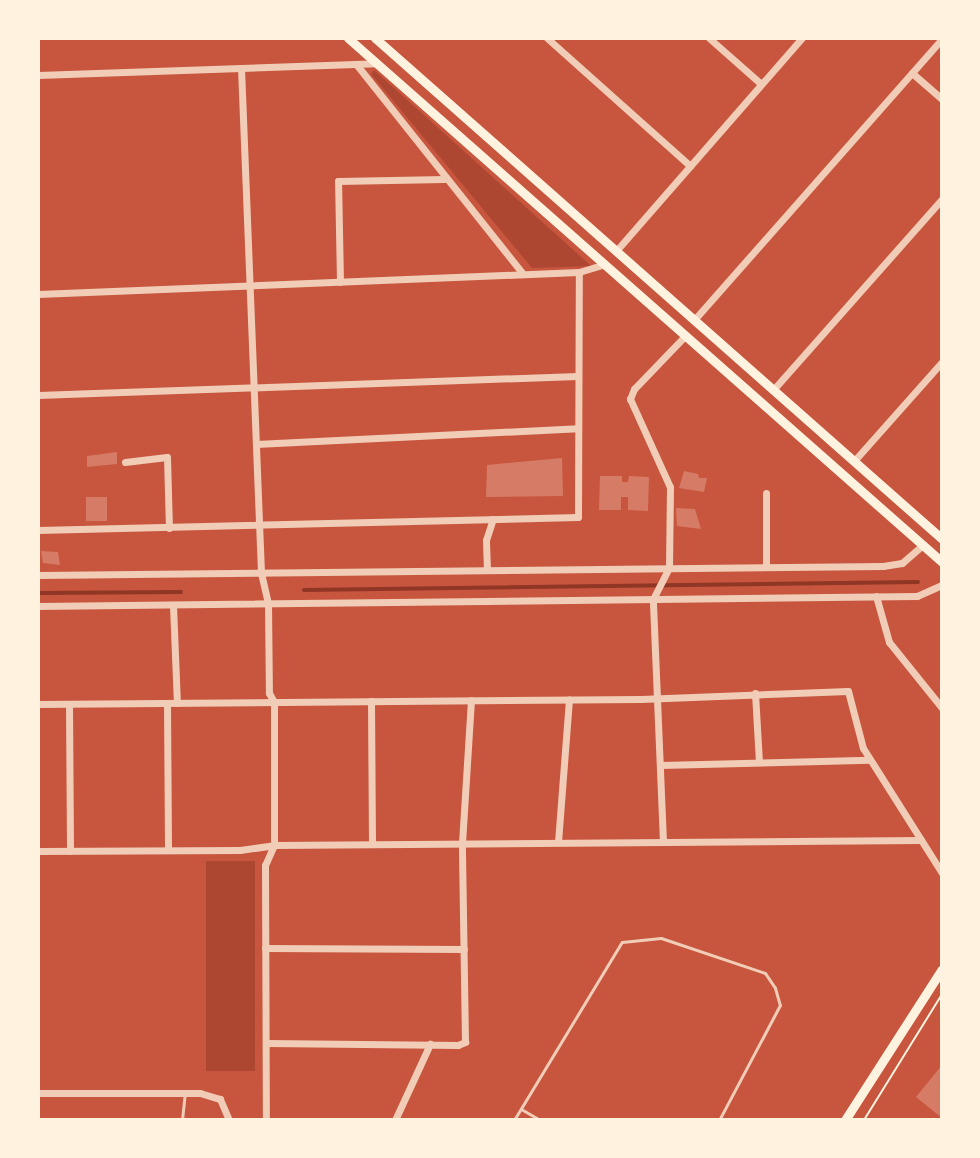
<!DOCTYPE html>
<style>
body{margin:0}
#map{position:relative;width:980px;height:1158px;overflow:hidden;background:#c8553d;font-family:Barlow,sans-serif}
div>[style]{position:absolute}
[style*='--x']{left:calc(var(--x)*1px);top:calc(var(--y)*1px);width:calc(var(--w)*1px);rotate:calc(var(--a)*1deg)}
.green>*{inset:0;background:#ae4732;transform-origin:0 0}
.stream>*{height:4px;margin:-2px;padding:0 2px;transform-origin:2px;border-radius:2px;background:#8f3625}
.building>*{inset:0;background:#d67c66;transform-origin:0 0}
.path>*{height:2px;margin:-1px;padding:0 1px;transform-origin:1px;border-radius:1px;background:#fff3e0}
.service>*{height:3px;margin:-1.5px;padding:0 1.5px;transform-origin:1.5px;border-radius:1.5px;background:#f1ccb7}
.minor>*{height:7px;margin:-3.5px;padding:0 3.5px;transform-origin:3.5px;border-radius:3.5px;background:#f1ccb7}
.secondary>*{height:9px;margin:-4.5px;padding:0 4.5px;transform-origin:4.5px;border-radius:4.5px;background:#fff3e0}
span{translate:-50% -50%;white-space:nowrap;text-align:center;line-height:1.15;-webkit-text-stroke:8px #fff3e0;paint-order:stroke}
.frame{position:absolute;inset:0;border:40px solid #fff3e0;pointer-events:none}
</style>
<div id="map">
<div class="green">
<i style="clip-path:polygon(374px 70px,591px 266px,532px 268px,371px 74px)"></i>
<i style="left:206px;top:861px;width:49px;height:210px"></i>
</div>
<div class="stream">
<i style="--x:304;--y:590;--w:614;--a:-0.75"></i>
<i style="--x:38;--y:593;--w:143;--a:-0.4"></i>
</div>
<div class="building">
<i style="clip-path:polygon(117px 452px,117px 464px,87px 467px,87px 456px)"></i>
<i style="clip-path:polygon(562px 458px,563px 496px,486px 497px,487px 465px)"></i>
<i style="clip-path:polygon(684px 471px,698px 474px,699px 478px,707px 478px,704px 492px,679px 488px)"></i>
<i style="clip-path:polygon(600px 476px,622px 476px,622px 482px,628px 482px,629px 476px,649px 477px,648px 511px,628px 510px,628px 497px,621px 497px,621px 510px,599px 510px)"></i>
<i style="left:107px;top:497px;width:24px;height:21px;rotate:90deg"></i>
<i style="clip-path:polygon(676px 508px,695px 509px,701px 529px,677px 526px)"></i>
<i style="clip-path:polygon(41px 551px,58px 552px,60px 565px,43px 563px)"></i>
<i style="clip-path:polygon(942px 1065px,942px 1118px,916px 1097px)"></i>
</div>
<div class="path">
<i style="--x:864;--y:1120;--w:148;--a:-58.2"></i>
</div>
<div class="service">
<i style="--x:521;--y:1109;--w:22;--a:30"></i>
<i style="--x:182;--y:1120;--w:27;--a:-84"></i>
<i style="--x:514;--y:1120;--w:208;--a:-58.8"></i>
<i style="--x:622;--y:942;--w:39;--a:-6"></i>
<i style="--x:661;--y:938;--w:110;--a:18.6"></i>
<i style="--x:765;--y:973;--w:18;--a:56"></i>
<i style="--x:775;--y:988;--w:18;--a:74"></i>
<i style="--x:780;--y:1005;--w:130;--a:117.9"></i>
</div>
<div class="minor">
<i style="--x:547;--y:38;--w:192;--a:41.8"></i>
<i style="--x:709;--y:38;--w:69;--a:41.5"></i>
<i style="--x:356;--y:64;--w:268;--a:51.5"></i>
<i style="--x:241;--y:68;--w:505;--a:87.73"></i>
<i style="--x:261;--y:573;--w:31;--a:77"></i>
<i style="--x:268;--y:603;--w:90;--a:89.4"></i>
<i style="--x:269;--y:693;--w:10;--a:61"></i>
<i style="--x:274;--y:702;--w:143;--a:90"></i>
<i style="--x:274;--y:845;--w:22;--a:114"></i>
<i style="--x:265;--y:865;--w:255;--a:89.8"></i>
<i style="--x:912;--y:73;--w:40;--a:41"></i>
<i style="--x:38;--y:75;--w:339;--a:-2"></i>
<i style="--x:616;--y:251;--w:283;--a:-48.9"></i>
<i style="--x:340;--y:282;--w:101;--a:-91.1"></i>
<i style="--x:338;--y:181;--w:106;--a:-1.1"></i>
<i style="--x:38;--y:294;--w:541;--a:-2.33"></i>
<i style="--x:579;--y:272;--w:24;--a:-17"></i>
<i style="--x:694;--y:320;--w:375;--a:-48.6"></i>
<i style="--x:773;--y:390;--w:255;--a:-48.5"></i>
<i style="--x:38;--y:395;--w:540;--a:-2.02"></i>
<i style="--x:256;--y:444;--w:322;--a:-2.8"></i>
<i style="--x:854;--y:461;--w:132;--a:-48.4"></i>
<i style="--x:125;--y:462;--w:42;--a:-6.8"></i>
<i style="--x:167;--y:457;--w:71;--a:88.4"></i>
<i style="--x:766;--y:493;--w:74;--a:90"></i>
<i style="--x:38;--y:530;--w:540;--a:-1.38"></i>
<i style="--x:578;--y:517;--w:245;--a:-89.8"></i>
<i style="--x:487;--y:570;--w:30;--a:-92"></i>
<i style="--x:486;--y:540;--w:22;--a:-72"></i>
<i style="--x:38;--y:575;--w:845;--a:-0.61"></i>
<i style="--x:883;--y:566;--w:19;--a:-9"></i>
<i style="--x:902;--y:563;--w:28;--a:-41"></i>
<i style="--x:876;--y:596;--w:48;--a:74.2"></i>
<i style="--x:889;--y:642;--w:85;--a:51.2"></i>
<i style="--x:173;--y:605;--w:98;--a:87.7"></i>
<i style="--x:38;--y:606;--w:879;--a:-0.65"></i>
<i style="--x:917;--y:596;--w:27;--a:-24"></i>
<i style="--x:755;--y:693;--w:69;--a:86.7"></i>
<i style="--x:371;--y:701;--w:143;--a:89.6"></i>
<i style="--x:167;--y:703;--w:147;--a:89.6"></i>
<i style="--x:38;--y:704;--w:603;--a:-0.48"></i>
<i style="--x:641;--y:699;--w:207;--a:-2.2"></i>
<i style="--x:848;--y:691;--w:59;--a:75.3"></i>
<i style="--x:863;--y:748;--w:148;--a:57.7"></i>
<i style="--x:69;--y:704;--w:147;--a:89.6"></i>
<i style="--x:660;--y:765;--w:210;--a:-1.4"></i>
<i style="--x:558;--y:842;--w:143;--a:-85.6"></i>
<i style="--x:663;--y:842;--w:243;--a:-92.4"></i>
<i style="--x:653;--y:599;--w:35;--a:-63"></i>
<i style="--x:669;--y:568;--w:81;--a:-89.3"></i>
<i style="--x:670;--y:487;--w:97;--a:-114.4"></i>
<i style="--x:630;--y:399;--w:11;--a:-68"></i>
<i style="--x:634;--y:389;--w:74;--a:-46.1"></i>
<i style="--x:38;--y:851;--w:202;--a:-0.3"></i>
<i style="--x:240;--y:850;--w:34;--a:-8"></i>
<i style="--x:274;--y:845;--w:647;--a:-0.44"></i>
<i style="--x:265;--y:948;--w:199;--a:0.3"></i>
<i style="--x:266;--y:1043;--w:192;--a:0.6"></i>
<i style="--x:458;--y:1045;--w:8;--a:-23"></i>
<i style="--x:465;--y:1042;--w:199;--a:-90.9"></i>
<i style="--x:462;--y:843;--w:143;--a:-86.4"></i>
<i style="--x:38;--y:1093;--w:162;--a:0"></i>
<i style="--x:200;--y:1093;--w:21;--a:17"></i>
<i style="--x:220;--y:1099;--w:23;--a:67"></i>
<i style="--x:395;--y:1120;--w:84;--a:-65.3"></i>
</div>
<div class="secondary">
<i style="--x:348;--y:38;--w:792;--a:41.42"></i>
<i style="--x:375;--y:38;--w:757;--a:41.46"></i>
<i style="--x:845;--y:1120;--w:179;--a:-57.3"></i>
</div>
<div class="frame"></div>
</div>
